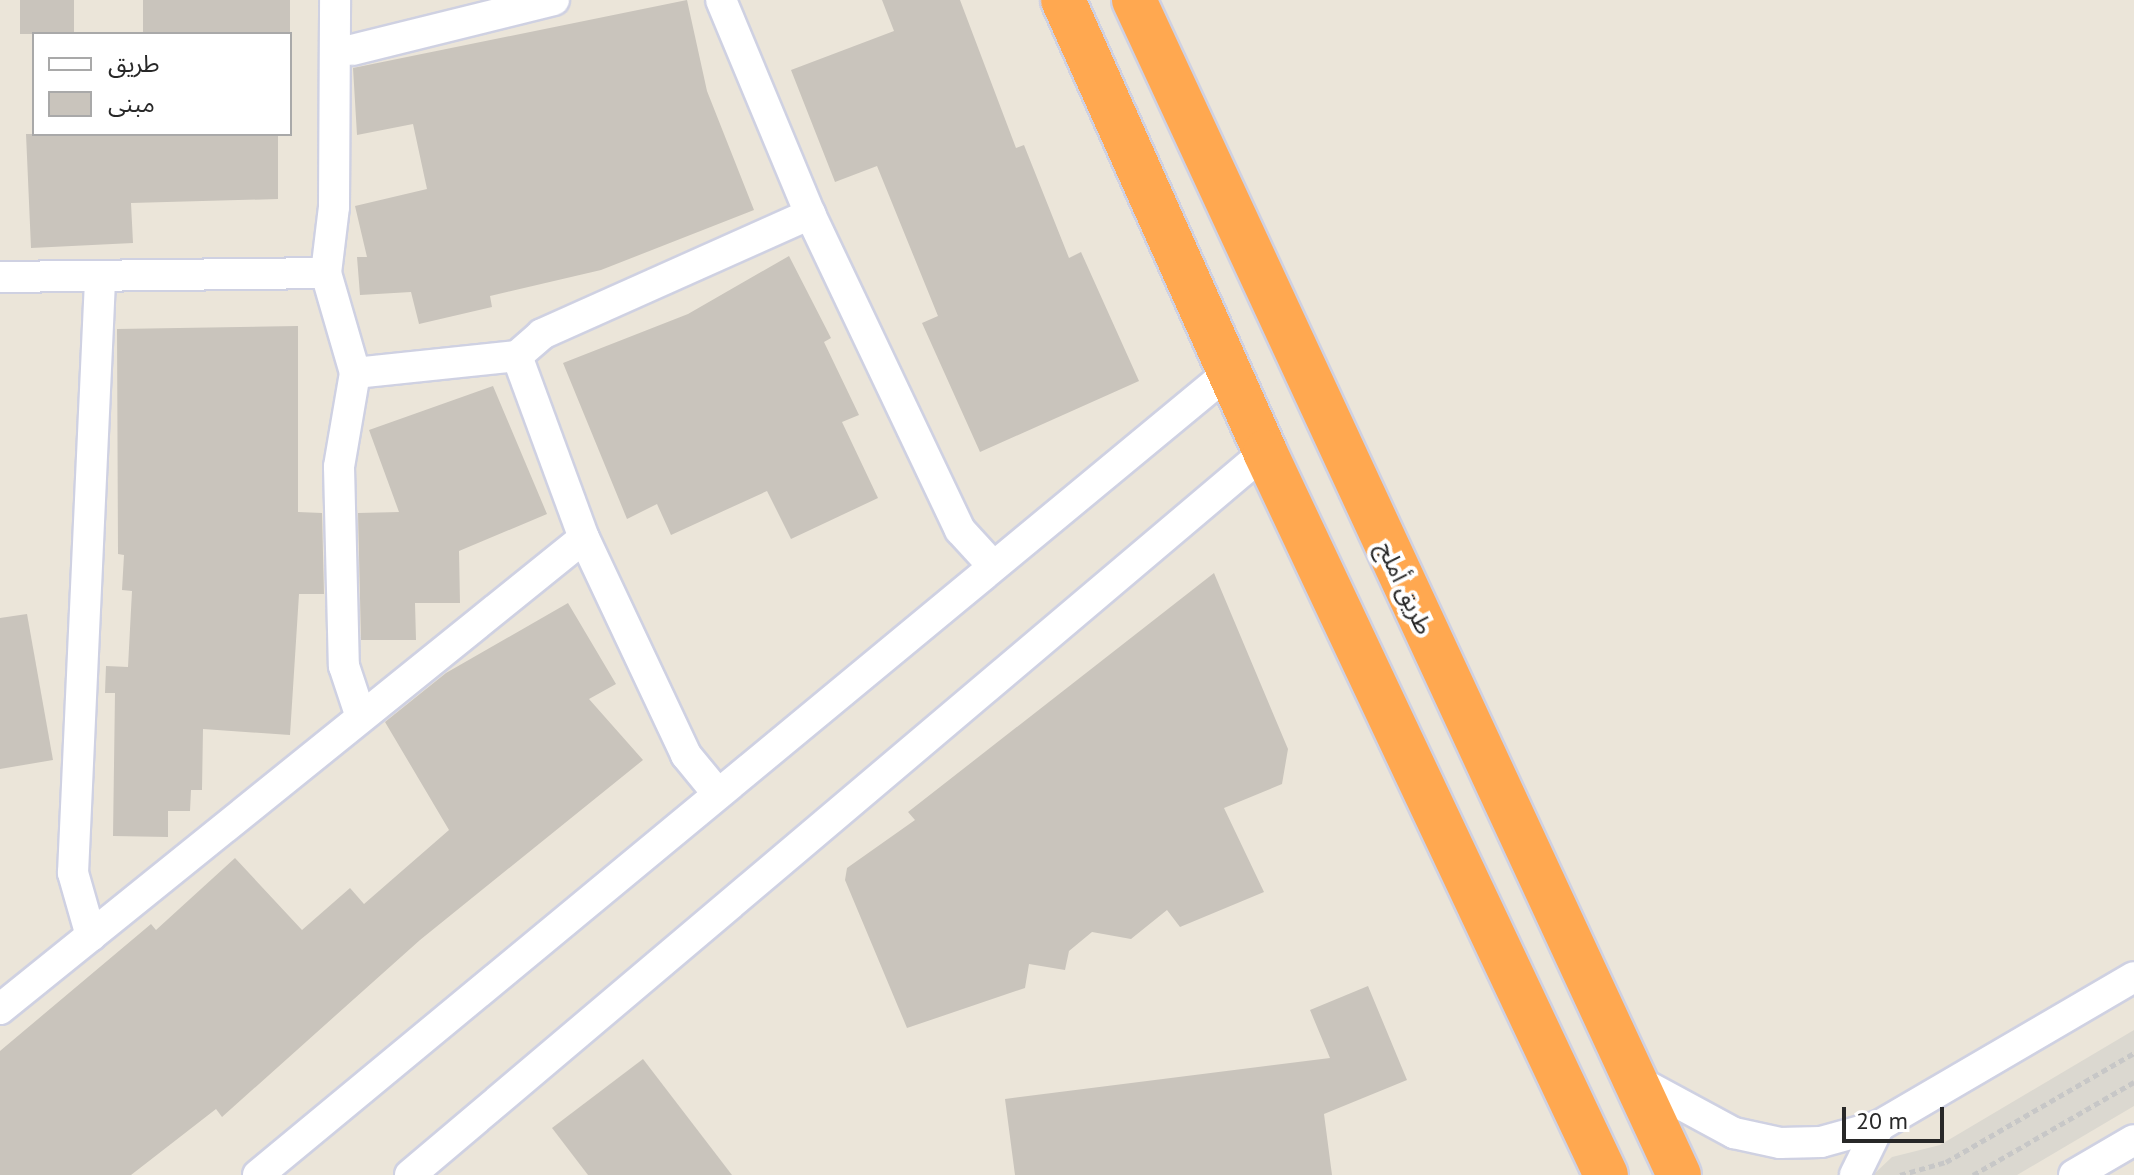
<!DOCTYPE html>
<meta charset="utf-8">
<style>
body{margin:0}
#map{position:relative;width:2134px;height:1175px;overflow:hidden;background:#ebe5d9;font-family:"PT Sans","Noto Sans Arabic",sans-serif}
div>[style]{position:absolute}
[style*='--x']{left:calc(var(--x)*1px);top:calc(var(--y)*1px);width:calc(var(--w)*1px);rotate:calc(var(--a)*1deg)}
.plaza>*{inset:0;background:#dbd8d0}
.building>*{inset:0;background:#c9c4bc;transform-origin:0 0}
.path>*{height:5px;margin-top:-2.5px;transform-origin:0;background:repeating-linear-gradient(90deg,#c7c7c7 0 6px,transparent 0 10px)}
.roads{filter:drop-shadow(2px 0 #cfd1e2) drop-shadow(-2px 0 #cfd1e2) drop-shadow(0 2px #cfd1e2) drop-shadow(0 -2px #cfd1e2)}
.street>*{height:30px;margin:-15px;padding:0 15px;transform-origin:15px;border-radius:15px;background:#fff}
.highway>*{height:44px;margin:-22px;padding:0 22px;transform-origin:22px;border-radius:22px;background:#ffa850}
span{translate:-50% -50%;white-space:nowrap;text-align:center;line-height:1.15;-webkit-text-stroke:8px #fff;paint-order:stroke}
.street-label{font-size:24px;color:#282828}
.legend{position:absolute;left:32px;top:32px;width:260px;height:104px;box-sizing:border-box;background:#fff;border:2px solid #a9a9a9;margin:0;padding:10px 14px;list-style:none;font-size:24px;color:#282828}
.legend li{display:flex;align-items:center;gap:16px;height:40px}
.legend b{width:40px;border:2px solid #a9a9a9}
.scale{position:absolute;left:1842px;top:1107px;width:102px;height:36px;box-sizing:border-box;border:4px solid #282828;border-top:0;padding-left:10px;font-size:24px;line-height:28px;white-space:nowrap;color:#282828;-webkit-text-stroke:6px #fff;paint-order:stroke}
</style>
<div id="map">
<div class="plaza">
<i style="clip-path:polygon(2134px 1030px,2134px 1106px,2017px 1175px,1873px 1175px,1892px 1157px,1940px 1145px)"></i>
</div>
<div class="building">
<i style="left:20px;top:0;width:54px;height:34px"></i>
<i style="left:143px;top:0;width:147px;height:34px"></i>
<i style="clip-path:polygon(687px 0,707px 91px,754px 210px,601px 270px,490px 296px,492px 307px,419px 324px,411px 292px,360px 295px,357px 257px,367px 257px,355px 206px,427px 189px,413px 124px,357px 135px,353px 68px)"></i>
<i style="clip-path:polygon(882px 0,960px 0,1016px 148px,1024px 145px,1069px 258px,1081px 252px,1139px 381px,980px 452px,922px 323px,938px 316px,877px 166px,835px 182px,791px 70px,894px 31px)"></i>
<i style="clip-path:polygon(26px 134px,278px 134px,278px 199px,131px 203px,133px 243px,31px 248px)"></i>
<i style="clip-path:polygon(789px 256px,831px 338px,824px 342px,859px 415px,842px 422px,878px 498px,791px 539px,767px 491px,671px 535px,657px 504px,627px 519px,563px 363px,688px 314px)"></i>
<i style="clip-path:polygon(298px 326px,298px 512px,322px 513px,324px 594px,299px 594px,290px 735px,203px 729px,202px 790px,191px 790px,190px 811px,168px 811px,168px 837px,113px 836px,115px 693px,105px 693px,106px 666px,128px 667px,132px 591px,122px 590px,124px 555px,118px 554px,117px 329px)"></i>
<i style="clip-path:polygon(493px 386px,547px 514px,459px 551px,460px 603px,415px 603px,416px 640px,361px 640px,358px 513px,399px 512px,369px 430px)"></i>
<i style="clip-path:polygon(1214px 573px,1288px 749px,1282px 784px,1224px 808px,1264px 892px,1180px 927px,1167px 910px,1131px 939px,1092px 932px,1069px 951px,1065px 970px,1029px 964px,1025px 988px,907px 1028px,845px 880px,847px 868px,915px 820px,908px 812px)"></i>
<i style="clip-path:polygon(568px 603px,616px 684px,589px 699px,643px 760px,420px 940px,222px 1117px,216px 1109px,131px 1175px,0 1175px,0 1051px,151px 924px,156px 930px,235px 858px,302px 930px,350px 888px,364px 904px,449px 830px,385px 722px,446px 673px)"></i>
<i style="clip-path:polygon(27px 614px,53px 760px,0 769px,0 618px)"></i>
<i style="clip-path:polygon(1368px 986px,1407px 1080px,1324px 1114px,1332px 1175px,1015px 1175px,1005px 1099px,1330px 1058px,1310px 1010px)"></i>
<i style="clip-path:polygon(643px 1059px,732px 1175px,588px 1175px,552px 1128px)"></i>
</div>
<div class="path">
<i style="--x:1900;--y:1175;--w:48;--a:-15.8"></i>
<i style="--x:1946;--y:1162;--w:217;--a:-30.1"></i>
<i style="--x:1973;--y:1175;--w:186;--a:-30"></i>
</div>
<div class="roads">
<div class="street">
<i style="--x:721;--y:0;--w:232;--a:67.4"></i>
<i style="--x:810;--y:214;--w:350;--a:64.6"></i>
<i style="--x:960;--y:530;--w:49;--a:47.5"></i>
<i style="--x:352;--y:50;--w:208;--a:-13.9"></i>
<i style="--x:326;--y:273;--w:104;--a:73.8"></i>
<i style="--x:355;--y:373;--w:95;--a:99.7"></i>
<i style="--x:339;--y:467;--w:199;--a:88.6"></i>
<i style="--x:344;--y:666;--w:51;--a:71.6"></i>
<i style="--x:0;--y:277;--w:326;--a:-0.7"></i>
<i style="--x:326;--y:273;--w:66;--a:-83.1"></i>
<i style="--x:334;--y:207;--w:207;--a:-89.7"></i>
<i style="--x:517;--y:356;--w:194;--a:69.8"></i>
<i style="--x:584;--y:538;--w:240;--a:64.8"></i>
<i style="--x:686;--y:755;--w:50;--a:50.6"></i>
<i style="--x:355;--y:373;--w:163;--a:-6"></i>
<i style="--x:517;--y:356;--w:33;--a:-41"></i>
<i style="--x:542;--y:334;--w:294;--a:-24.1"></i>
<i style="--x:91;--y:936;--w:66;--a:-105.9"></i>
<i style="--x:73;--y:873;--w:593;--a:-87.39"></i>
<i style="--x:0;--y:1009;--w:750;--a:-38.89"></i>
<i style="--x:1634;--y:1079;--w:114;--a:28.4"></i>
<i style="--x:1734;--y:1133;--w:47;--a:12.3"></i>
<i style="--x:1780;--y:1143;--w:41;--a:-1.4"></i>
<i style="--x:1821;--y:1142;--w:60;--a:-15.4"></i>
<i style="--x:1879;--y:1126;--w:295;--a:-30.3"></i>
<i style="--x:258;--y:1175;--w:1260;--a:-39.59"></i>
<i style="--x:410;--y:1175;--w:1120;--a:-40.22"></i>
<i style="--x:1855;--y:1175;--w:55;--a:-63.9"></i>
<i style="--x:2074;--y:1175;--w:69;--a:-30.3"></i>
</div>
<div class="highway">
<i style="--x:1063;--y:0;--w:495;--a:65.9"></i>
<i style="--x:1265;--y:452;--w:799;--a:64.75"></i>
<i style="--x:1134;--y:0;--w:1295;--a:65.12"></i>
</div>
</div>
<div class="street-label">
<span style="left:1405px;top:588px;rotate:65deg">طريق أملج</span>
</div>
<ul class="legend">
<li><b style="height:10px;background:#fff"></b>طريق</li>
<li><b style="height:22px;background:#c9c4bc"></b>مبنى</li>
</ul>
<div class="scale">20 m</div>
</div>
